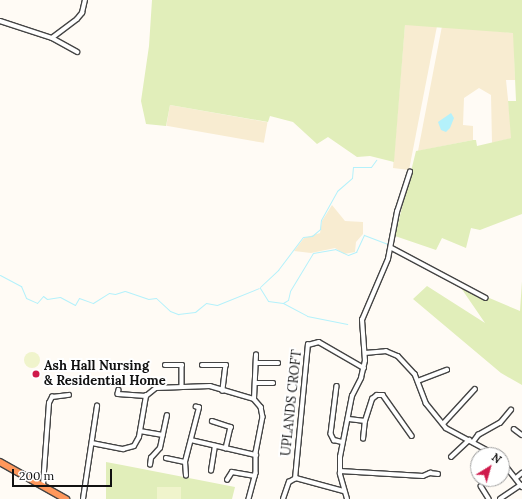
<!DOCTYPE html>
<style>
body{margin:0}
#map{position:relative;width:522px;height:499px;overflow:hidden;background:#fffbf5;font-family:Lora,serif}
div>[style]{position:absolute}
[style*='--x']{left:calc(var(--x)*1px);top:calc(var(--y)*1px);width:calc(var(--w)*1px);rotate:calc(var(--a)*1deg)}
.farmland>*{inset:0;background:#f8ecd1;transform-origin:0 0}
.green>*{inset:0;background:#e1eeba}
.pitch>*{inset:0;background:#f0f4cc;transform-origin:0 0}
.round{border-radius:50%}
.water>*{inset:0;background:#b4f1fb}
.stream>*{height:1px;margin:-0.5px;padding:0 0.5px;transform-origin:0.5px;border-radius:0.5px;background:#b4f1fb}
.roads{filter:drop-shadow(1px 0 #444) drop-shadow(-1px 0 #444) drop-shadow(0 1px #444) drop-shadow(0 -1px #444)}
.minor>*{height:3.5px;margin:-1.75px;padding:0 1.75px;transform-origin:1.75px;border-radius:1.75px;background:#fff}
.tertiary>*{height:4px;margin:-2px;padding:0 2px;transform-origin:2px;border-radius:2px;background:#fff}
.trunk>*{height:5.5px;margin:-2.75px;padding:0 2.75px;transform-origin:2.75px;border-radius:2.75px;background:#ff985c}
.dots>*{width:11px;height:11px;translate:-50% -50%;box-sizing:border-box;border:2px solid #fff;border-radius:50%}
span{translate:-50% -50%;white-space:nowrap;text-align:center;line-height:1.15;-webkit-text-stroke:4px #fff;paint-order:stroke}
.poi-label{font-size:13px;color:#111;font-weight:700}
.left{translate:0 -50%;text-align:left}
.street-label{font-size:13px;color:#111}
.north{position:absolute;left:470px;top:447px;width:40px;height:40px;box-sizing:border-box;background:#fff;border:1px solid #a0a0a0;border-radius:50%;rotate:37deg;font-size:11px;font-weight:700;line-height:16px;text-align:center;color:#111}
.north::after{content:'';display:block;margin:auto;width:14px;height:18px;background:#cf1b4c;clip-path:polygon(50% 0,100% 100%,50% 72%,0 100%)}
.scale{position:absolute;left:12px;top:469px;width:100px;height:18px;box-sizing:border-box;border:2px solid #111;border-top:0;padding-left:5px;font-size:12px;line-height:14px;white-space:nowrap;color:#111;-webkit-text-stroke:3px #fff;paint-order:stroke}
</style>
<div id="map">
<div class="farmland">
<i style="clip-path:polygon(405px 24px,437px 26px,409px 170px,393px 168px)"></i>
<i style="clip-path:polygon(442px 26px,514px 33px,515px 80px,506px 80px,512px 138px,492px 143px,491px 95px,479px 88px,464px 98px,463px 125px,473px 126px,473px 140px,418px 151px)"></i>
<i style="left:170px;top:105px;width:99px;height:21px;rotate:10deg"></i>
<i style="clip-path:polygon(332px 205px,345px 221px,363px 222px,363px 234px,356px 242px,355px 252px,344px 254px,335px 248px,311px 253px,294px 251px,304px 238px,320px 233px,322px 221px)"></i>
</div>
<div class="green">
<i style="clip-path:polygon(152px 0,522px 0,522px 214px,480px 230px,471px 228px,466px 248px,442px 238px,436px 250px,395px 236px,416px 151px,473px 140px,476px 140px,477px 146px,511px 138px,508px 101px,516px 101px,513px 33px,405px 25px,394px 162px,370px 156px,357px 157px,328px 137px,317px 144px,293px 122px,270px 116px,268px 122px,170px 105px,166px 126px,146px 124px,141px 101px,149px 46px)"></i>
<i style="clip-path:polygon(522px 281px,522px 385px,501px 373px,413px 299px,427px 286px,485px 323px,459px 285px,485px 300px,487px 297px,520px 311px)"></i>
<i style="clip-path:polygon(106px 462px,122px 465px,235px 487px,232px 499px,106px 499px)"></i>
</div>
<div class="pitch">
<i class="round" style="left:24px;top:352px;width:16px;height:16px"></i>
<i style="left:181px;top:487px;width:12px;height:24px;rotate:90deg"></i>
</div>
<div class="water">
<i style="clip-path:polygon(451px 113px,454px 118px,450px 128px,446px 132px,441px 130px,438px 122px)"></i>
</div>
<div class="stream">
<i style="--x:0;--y:275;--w:24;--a:28"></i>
<i style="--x:21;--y:286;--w:13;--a:67"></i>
<i style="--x:26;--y:298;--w:12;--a:24"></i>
<i style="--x:37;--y:303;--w:9;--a:-49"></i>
<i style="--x:43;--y:296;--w:5;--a:37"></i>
<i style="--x:47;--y:299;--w:13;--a:-9"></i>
<i style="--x:60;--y:297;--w:17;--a:28"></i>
<i style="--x:75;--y:305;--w:8;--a:-60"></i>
<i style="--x:79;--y:298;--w:15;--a:20"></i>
<i style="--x:93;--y:303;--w:19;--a:-32"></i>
<i style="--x:109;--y:293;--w:6;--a:9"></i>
<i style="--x:115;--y:294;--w:10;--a:-17"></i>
<i style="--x:125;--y:291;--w:24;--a:19"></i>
<i style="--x:148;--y:299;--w:8;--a:-7"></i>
<i style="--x:156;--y:298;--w:19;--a:43"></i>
<i style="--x:170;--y:311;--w:9;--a:21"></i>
<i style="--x:178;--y:314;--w:17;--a:-7"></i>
<i style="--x:195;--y:312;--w:14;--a:-39"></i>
<i style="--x:206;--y:303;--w:11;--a:10"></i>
<i style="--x:217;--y:305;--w:45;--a:-22"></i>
<i style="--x:260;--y:287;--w:25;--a:-43"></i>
<i style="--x:278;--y:270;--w:41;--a:-52.9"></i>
<i style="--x:303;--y:237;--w:9;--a:-6"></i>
<i style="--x:312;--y:236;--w:11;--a:-41"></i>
<i style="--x:320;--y:229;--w:9;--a:-84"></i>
<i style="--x:321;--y:220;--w:33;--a:-61"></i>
<i style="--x:337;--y:191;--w:20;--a:-41"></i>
<i style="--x:352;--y:178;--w:11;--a:-85"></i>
<i style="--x:353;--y:167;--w:18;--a:0"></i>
<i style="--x:371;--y:167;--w:9;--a:-54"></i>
<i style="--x:260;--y:288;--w:15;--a:58"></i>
<i style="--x:268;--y:301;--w:15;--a:8"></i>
<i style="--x:283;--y:303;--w:27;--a:28"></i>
<i style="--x:307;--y:316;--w:41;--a:11.3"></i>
<i style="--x:283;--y:303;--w:6;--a:-31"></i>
<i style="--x:288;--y:300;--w:9;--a:-77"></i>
<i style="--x:290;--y:291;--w:44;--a:-58.8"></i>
<i style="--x:313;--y:253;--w:22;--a:-10"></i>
<i style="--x:335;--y:249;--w:14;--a:25"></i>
<i style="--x:348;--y:255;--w:9;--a:-21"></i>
<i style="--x:356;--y:252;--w:19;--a:-65"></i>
<i style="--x:364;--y:235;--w:26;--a:21"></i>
</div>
<div class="roads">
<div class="minor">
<i style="--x:52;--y:38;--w:31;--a:-37"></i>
<i style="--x:77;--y:19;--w:8;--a:-50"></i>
<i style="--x:82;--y:13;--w:13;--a:-77"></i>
<i style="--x:392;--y:248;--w:106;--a:28"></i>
<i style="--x:365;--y:353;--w:21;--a:-5"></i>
<i style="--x:386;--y:351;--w:13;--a:23"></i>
<i style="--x:398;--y:356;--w:25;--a:47"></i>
<i style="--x:415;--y:374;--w:31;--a:69"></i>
<i style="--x:426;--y:403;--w:32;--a:51"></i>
<i style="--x:446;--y:428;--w:57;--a:28.4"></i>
<i style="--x:256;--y:363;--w:22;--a:0"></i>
<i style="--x:165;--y:365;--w:17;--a:0"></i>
<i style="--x:182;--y:365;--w:22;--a:90"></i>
<i style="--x:202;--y:365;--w:24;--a:0"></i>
<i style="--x:226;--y:365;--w:26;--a:97"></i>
<i style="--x:418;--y:381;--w:31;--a:-21"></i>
<i style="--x:256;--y:383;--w:17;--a:0"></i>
<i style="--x:337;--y:386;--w:48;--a:97.1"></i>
<i style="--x:331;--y:434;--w:7;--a:63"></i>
<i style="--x:334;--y:440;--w:8;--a:14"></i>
<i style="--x:119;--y:390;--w:4;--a:104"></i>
<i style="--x:118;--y:394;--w:28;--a:4"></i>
<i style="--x:254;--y:399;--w:44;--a:-87.4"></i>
<i style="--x:349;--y:419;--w:16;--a:7"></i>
<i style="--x:365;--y:421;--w:23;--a:-72"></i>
<i style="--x:372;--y:399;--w:6;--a:-39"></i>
<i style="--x:377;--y:395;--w:6;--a:0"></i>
<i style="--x:383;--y:395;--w:50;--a:54.7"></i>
<i style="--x:212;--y:421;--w:20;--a:18"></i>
<i style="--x:231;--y:427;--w:22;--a:103"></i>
<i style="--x:443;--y:424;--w:47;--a:-47.6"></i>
<i style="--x:514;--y:429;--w:10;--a:37"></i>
<i style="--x:140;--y:431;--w:23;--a:10"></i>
<i style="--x:363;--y:439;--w:18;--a:-84"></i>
<i style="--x:191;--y:440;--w:67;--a:13"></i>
<i style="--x:473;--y:442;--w:9;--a:-54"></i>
<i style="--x:478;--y:435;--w:25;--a:-29"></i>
<i style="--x:500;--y:423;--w:17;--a:-50"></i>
<i style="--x:92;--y:443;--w:32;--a:11"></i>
<i style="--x:123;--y:449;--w:11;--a:-15"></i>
<i style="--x:134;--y:446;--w:10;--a:-61"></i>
<i style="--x:139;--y:437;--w:42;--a:-80.3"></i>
<i style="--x:146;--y:396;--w:13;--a:-39"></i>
<i style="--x:156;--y:388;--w:54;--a:-2.1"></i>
<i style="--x:210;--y:386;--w:46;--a:16.5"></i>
<i style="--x:254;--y:399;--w:11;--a:49"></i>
<i style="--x:261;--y:407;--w:10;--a:79"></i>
<i style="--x:263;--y:417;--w:36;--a:101"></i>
<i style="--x:256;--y:452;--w:21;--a:90"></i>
<i style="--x:256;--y:473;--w:27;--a:105"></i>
<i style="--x:451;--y:457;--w:25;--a:-43"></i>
<i style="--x:166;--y:458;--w:19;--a:12"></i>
<i style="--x:502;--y:461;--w:33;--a:52"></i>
<i style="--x:150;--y:465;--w:7;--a:-82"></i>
<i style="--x:151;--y:458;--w:13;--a:-48"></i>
<i style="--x:160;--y:448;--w:33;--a:-78"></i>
<i style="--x:211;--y:471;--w:25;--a:-81"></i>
<i style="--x:340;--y:471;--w:83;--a:3.4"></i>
<i style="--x:423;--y:476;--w:8;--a:-23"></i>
<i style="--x:430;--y:473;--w:8;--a:7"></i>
<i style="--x:186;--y:476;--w:14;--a:-94"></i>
<i style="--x:185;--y:462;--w:56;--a:-75.5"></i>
<i style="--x:199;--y:408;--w:3;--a:-162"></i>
<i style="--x:516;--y:478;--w:8;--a:-40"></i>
<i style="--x:295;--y:479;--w:135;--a:-84.5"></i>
<i style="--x:308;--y:345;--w:11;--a:-15"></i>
<i style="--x:319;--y:342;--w:52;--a:30"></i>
<i style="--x:227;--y:480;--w:9;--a:-58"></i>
<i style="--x:232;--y:472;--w:23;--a:10"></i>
<i style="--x:43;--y:485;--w:82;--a:-85.8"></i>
<i style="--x:49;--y:403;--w:7;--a:-63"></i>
<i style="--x:52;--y:397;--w:17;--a:-7"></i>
<i style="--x:481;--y:486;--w:15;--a:58"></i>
<i style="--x:83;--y:499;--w:94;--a:-81.4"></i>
<i style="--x:283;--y:499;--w:18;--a:-71"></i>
<i style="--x:289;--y:482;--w:8;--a:-30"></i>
<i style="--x:296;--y:478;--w:50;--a:15.2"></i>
<i style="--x:347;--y:499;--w:26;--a:-106"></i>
<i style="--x:340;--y:474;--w:17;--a:-90"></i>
<i style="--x:340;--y:457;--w:62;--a:-78.9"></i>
<i style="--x:352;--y:396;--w:20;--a:-63"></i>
<i style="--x:361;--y:378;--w:17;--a:-77"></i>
<i style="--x:365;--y:361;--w:41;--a:-94.2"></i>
<i style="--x:362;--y:320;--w:66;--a:-66.9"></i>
<i style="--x:388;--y:259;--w:48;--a:-79.2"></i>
<i style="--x:397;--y:212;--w:42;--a:-72"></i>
<i style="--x:500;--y:499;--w:25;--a:-34"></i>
</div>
<div class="tertiary">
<i style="--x:0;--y:21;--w:55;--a:18.1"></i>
<i style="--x:52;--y:38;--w:29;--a:29"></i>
</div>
<div class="trunk">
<i style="--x:0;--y:462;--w:76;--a:29.3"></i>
</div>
</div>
<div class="dots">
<i style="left:36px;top:374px;background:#cf1b4c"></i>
</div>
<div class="poi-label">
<span class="left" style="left:44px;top:374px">Ash Hall Nursing<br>&amp; Residential Home</span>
</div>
<div class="street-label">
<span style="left:292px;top:403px;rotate:-84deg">UPLANDS CROFT</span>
</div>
<div class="north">N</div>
<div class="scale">200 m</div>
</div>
